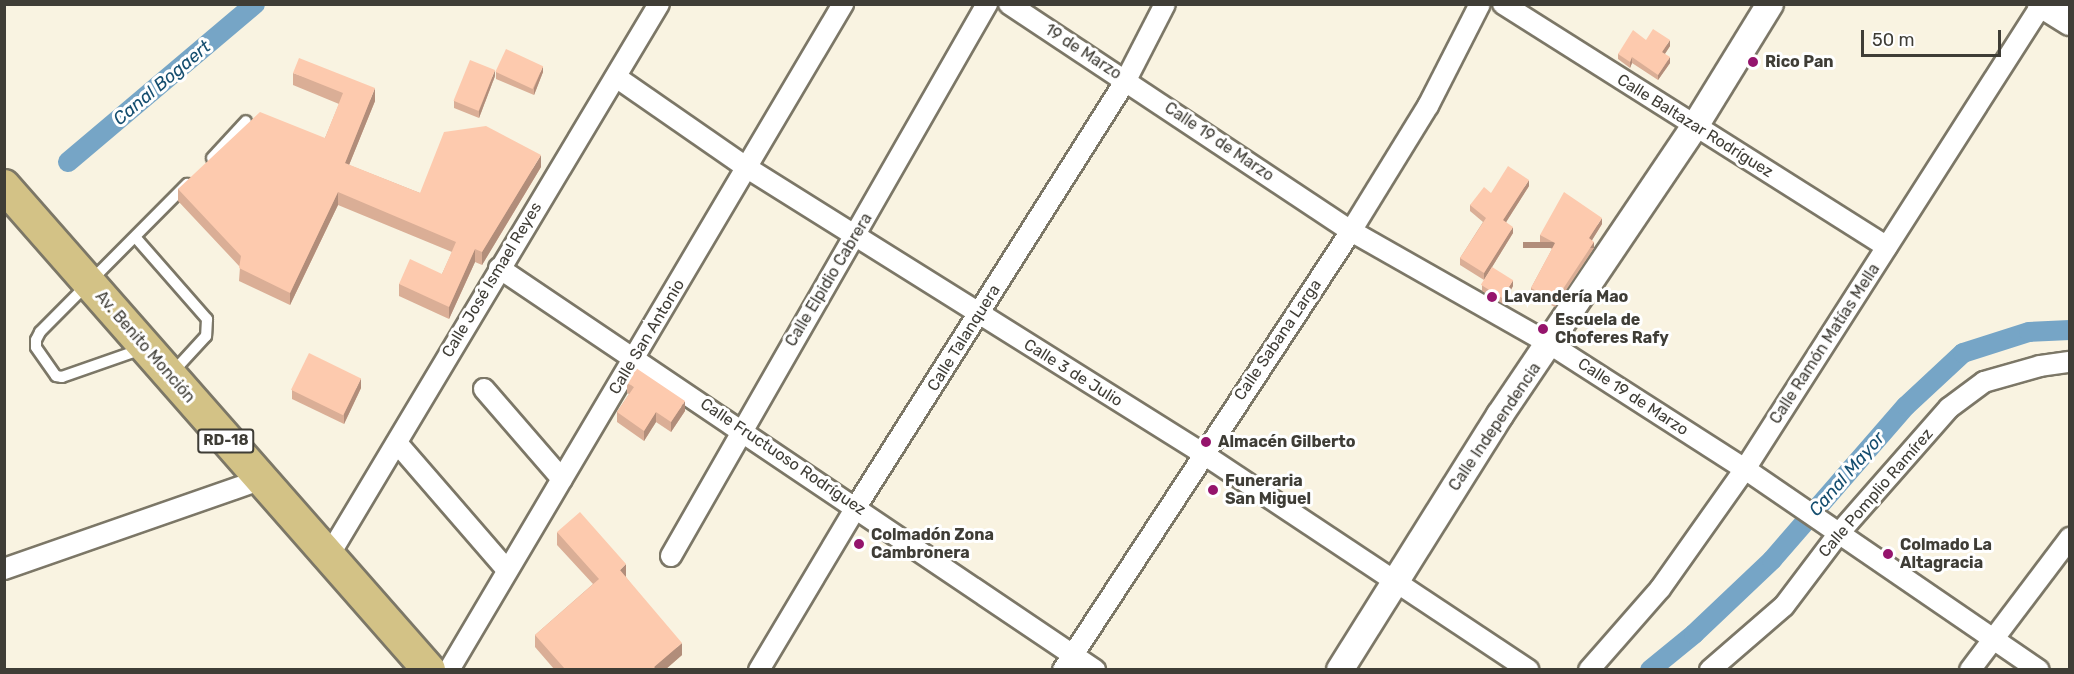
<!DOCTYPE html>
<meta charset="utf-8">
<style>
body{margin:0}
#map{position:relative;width:2074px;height:674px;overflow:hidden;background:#f9f3e1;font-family:Rubik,sans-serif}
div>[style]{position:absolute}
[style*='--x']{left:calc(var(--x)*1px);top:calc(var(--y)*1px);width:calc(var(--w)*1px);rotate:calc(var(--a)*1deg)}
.canal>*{height:20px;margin:-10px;padding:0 10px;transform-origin:10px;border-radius:10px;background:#76a5c6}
.roads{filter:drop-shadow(2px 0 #7c7767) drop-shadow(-2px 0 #7c7767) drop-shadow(0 2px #7c7767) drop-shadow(0 -2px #7c7767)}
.service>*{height:10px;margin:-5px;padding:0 5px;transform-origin:5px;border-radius:5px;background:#fff}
.minor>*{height:20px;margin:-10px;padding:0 10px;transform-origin:10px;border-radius:10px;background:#fff}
.tertiary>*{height:26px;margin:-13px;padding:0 13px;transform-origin:13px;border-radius:13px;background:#fff}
.primary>*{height:32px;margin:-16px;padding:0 16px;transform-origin:16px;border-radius:16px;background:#d3c286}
.wall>*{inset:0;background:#daae96}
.shaded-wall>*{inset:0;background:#b18d7a;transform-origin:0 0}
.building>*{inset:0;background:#fdcaae;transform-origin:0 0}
.dots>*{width:16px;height:16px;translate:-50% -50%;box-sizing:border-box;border:3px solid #fff;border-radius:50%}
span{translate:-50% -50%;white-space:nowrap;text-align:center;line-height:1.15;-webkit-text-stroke:6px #fff;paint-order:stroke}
.shield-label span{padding:2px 4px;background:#fff;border:2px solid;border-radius:4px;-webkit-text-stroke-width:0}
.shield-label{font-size:15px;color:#3f3d36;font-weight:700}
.street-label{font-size:16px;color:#3f3d36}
.poi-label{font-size:16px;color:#3f3d36;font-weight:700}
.left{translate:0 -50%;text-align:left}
.water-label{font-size:18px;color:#154e6f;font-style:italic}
.frame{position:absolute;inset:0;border:6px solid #3f3d36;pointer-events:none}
.scale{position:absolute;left:1861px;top:30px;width:140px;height:27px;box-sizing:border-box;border:3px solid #3f3d36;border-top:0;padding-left:8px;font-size:18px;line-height:21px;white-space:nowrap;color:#3f3d36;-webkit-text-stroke:4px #fff;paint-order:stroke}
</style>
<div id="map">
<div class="canal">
<i style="--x:68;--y:162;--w:245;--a:-40.2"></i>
<i style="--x:1650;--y:670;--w:57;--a:-39.3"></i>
<i style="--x:1694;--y:634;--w:108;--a:-43.5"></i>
<i style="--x:1772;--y:560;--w:204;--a:-49"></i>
<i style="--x:1906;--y:406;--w:78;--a:-42.9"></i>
<i style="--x:1963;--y:353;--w:69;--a:-17.7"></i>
<i style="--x:2029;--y:332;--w:41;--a:-2.8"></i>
</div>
<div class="roads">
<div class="service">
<i style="--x:212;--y:158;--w:50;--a:-47.4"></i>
<i style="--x:136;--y:238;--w:108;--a:48.8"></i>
<i style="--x:207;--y:319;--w:17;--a:93"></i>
<i style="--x:206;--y:336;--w:50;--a:132.6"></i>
<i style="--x:142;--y:349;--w:85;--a:160.7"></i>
<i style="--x:62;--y:377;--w:6;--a:-171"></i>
<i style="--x:56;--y:376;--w:35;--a:-125"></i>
<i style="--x:36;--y:347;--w:7;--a:-90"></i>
<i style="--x:36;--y:340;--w:9;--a:-63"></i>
<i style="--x:40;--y:332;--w:209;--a:-45.2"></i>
</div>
<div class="minor">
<i style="--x:1009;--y:4;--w:410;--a:33.6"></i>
<i style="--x:1351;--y:231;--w:229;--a:29.6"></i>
<i style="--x:1550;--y:344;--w:232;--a:32.7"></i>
<i style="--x:1745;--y:469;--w:356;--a:34.4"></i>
<i style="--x:1503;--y:4;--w:454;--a:32.3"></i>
<i style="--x:616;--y:77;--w:162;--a:34.7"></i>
<i style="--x:749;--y:169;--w:535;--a:32.08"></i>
<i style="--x:1202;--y:453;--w:392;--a:33.6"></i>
<i style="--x:499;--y:268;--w:719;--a:34"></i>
<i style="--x:484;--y:389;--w:119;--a:49.1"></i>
<i style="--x:397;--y:443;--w:168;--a:49.1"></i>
<i style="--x:671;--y:556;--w:636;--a:-60.21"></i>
<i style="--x:328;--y:557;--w:644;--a:-59.1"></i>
<i style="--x:4;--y:569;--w:271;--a:-19.2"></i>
<i style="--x:449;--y:670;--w:774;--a:-59.39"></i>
<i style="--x:759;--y:670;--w:190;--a:-59.2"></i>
<i style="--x:856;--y:507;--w:505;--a:-57.69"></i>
<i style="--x:1126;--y:80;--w:85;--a:-62.8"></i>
<i style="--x:1063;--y:670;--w:525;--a:-56.73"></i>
<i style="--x:1351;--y:231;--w:147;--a:-58.4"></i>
<i style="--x:1428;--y:106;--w:114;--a:-63"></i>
<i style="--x:1589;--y:670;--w:108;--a:-48.8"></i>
<i style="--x:1660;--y:589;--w:147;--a:-54.7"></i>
<i style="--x:1745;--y:469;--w:552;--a:-57.43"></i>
<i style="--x:1710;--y:670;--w:98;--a:-40.9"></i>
<i style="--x:1784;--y:606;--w:93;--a:-52.9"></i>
<i style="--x:1840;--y:532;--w:165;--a:-48.7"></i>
<i style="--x:1949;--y:408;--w:44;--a:-36.6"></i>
<i style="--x:1984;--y:382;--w:58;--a:-15.9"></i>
<i style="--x:2040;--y:366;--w:30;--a:-8"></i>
<i style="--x:1970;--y:670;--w:166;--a:-52.9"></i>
</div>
<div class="tertiary">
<i style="--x:2041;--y:4;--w:34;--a:32"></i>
<i style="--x:1340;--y:670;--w:301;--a:-57.9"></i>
<i style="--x:1500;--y:415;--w:349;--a:-56"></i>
<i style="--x:1695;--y:126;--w:143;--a:-58.4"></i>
</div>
<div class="primary">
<i style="--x:4;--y:186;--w:644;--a:48.71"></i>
</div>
</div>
<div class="wall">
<i style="clip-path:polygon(1646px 40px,1670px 46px,1665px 54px,1670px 63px,1658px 80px,1632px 63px,1630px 68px,1618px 59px,1618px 54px)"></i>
<i style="clip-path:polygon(496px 72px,543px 72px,534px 95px,496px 79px)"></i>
<i style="clip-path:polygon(293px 73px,375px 101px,349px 165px,420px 193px,541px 167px,482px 265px,475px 262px,449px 319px,399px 296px,399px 284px,442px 274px,452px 252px,338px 205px,290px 305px,239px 281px,240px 267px,178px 201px,178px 189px,325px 138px,339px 104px,293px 85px)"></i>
<i style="clip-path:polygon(495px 76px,479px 118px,454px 108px,454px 101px)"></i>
<i style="clip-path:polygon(1529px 186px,1506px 222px,1513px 233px,1484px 280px,1460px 265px,1460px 258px,1483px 222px,1470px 211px,1470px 205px,1491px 193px)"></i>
<i style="clip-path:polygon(1602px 224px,1592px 240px,1594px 248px,1555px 307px,1531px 295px,1531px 288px,1552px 249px,1540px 242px,1540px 235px)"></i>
<i style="clip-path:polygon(1482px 285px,1513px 286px,1503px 304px,1482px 291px)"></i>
<i style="clip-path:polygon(627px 383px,685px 411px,671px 432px,656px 422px,644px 441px,617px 422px,617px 412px,629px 394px,627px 393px)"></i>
<i style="clip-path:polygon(361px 388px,344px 424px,292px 399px,292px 390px)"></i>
<i style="clip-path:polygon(557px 532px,626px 576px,626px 577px,682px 655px,666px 669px,554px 669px,535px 647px,535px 635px,593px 584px,557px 545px)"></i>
</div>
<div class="shaded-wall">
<i style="clip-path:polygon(1670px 40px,1670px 46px,1662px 58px,1662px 52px)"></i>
<i style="clip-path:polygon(1632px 57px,1632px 63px,1630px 68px,1630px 62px)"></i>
<i style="clip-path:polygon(1670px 57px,1670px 63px,1658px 80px,1658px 75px)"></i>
<i style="clip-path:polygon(543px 66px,543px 72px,534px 95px,534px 88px)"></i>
<i style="clip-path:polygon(495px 70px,495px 76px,479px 118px,479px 111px)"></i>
<i style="clip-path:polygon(375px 88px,375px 101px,345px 175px,345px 163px)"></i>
<i style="clip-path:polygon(541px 155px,541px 167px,482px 265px,482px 252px)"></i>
<i style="clip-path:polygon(1529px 180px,1529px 186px,1503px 227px,1503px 220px)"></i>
<i style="clip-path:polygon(338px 192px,338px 205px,290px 305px,290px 293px)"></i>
<i style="clip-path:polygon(1602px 218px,1602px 224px,1589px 245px,1589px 238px)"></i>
<i style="clip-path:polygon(1513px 227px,1513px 233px,1484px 280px,1484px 273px)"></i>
<i style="left:1594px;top:242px;width:6px;height:71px;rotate:90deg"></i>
<i style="clip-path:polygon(475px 249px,475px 262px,449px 319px,449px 307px)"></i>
<i style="clip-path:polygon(1513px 280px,1513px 286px,1503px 304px,1503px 297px)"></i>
<i style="clip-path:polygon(361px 378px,361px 388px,344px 424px,344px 414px)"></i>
<i style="clip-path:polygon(685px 401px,685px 411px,671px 432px,671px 422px)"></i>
<i style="clip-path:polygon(656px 412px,656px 422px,644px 441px,644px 431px)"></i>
<i style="clip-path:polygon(626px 564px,626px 576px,620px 582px,620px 570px)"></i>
<i style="clip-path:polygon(682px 643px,682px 655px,666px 669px,654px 669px,654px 667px)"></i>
</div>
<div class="building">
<i style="clip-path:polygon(1653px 29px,1670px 40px,1662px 52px,1670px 57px,1658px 75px,1632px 57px,1630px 62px,1618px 54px,1633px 30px,1646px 40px)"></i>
<i style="left:506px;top:49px;width:41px;height:25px;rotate:25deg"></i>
<i style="clip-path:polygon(299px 58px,375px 88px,345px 163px,420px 193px,444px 132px,486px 126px,541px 155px,482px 252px,475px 249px,449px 307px,399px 284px,410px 259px,442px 274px,456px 242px,338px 192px,290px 293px,239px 268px,241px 256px,178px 189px,260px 112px,325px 138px,343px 93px,293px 73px)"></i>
<i style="left:470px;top:60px;width:27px;height:44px;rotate:22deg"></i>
<i style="clip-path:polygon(1508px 166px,1529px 180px,1503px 220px,1513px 227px,1484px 273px,1460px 258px,1486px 218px,1470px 205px,1484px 187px,1491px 193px)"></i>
<i style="clip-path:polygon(1564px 192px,1602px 218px,1589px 238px,1594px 242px,1555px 301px,1531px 288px,1555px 243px,1540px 235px)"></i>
<i style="left:1492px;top:267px;width:25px;height:21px;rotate:32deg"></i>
<i style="left:309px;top:353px;width:58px;height:41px;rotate:26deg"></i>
<i style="clip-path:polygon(636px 368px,685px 401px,671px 422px,656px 412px,644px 431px,617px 412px,634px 387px,627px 383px)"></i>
<i style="clip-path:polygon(580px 512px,626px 564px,620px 570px,682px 643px,654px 667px,656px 669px,565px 669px,535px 635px,599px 579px,557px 532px)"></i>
</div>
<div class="dots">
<i style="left:1753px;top:62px;background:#95146c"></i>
<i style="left:1492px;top:297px;background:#95146c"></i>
<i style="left:1543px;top:329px;background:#95146c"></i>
<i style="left:1206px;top:442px;background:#95146c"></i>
<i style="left:1213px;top:490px;background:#95146c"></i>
<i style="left:859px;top:544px;background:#95146c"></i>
<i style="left:1888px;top:554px;background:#95146c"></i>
</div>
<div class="shield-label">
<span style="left:226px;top:441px">RD-18</span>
</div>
<div class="street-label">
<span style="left:1083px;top:52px;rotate:33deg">19 de Marzo</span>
<span style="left:1695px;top:126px;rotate:32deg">Calle Baltazar Rodríguez</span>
<span style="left:1219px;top:142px;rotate:34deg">Calle 19 de Marzo</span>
<span style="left:492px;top:280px;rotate:-59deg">Calle José Ismael Reyes</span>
<span style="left:829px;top:280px;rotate:-59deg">Calle Elpidio Cabrera</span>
<span style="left:647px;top:337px;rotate:-59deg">Calle San Antonio</span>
<span style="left:964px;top:338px;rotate:-58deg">Calle Talanquera</span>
<span style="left:1278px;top:340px;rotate:-56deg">Calle Sabana Larga</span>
<span style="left:1825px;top:344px;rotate:-57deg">Calle Ramón Matías Mella</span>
<span style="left:145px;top:347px;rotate:49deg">Av. Benito Monción</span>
<span style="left:1073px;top:373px;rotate:32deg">Calle 3 de Julio</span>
<span style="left:1633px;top:397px;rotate:33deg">Calle 19 de Marzo</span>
<span style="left:1495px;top:427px;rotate:-56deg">Calle Independencia</span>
<span style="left:783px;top:457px;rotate:34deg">Calle Fructuoso Rodríguez</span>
<span style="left:1876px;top:493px;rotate:-49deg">Calle Pomplio Ramírez</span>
</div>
<div class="poi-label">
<span class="left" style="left:1765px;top:62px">Rico Pan</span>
<span class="left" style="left:1504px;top:297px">Lavandería Mao</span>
<span class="left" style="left:1555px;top:329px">Escuela de<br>Choferes Rafy</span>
<span class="left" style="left:1218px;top:442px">Almacén Gilberto</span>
<span class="left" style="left:1225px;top:490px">Funeraria<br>San Miguel</span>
<span class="left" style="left:871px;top:544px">Colmadón Zona<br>Cambronera</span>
<span class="left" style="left:1900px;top:554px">Colmado La<br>Altagracia</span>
</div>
<div class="water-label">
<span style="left:162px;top:83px;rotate:-40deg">Canal Bogaert</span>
<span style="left:1847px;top:474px;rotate:-49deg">Canal Mayor</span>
</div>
<div class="frame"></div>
<div class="scale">50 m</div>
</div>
